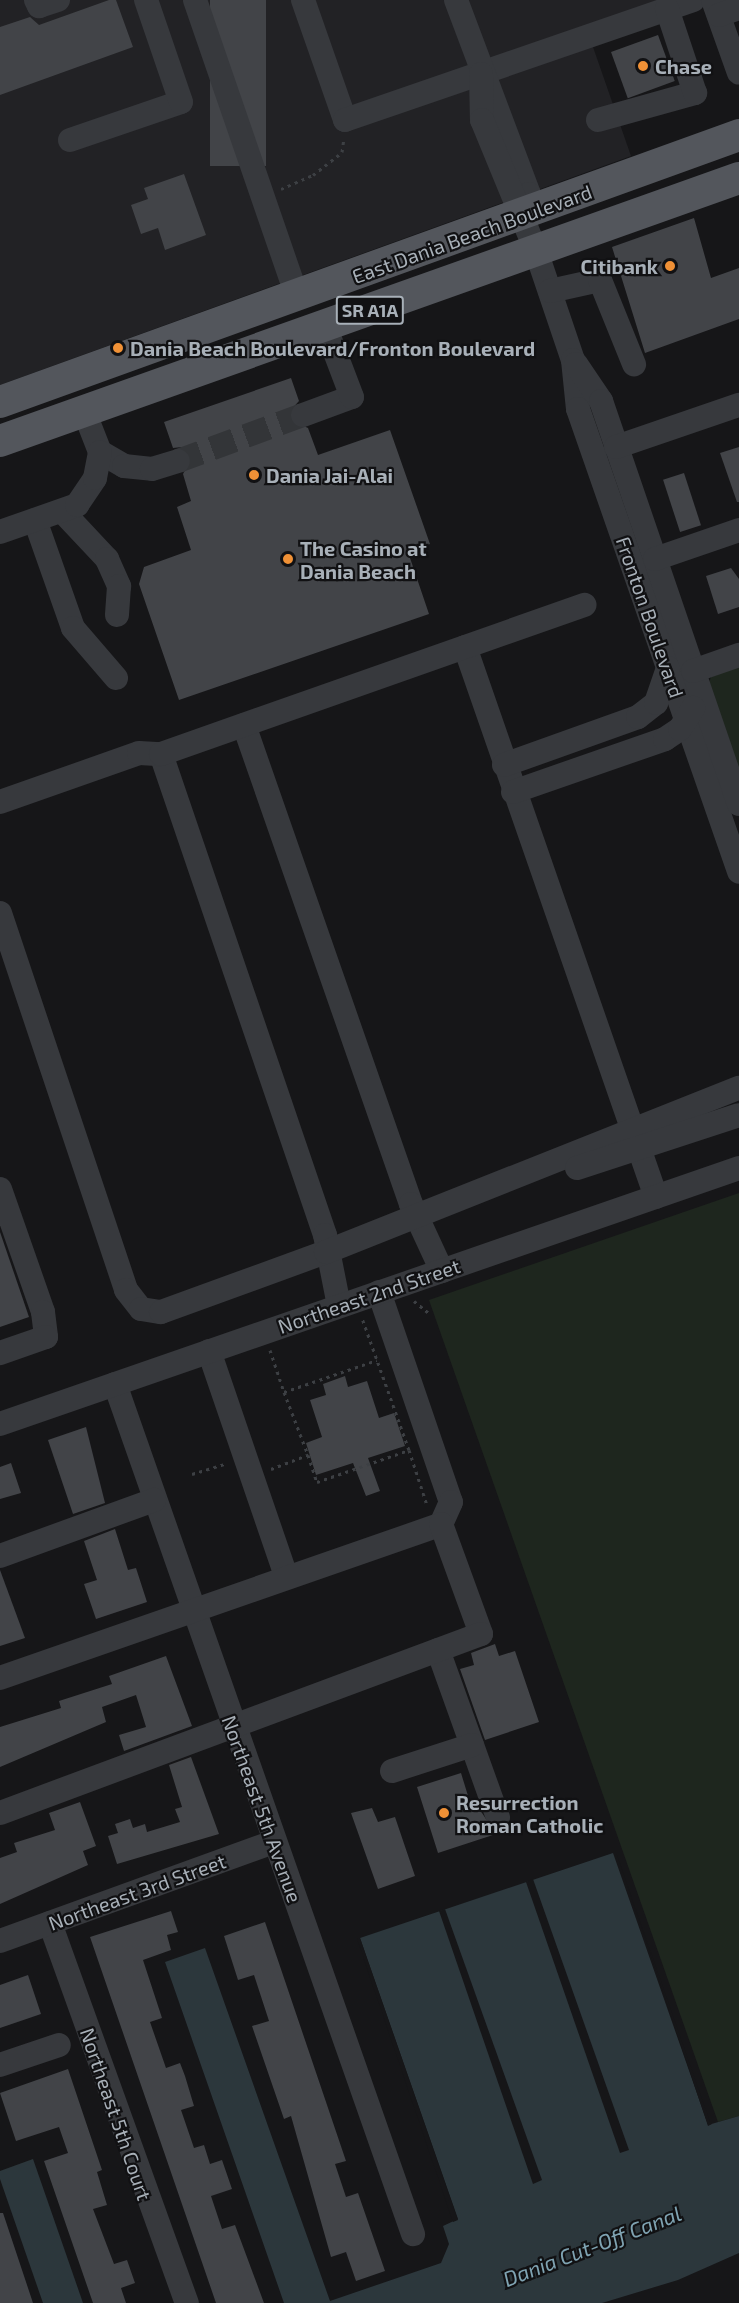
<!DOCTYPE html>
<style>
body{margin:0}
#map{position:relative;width:739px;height:2303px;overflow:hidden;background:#161618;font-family:"Exo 2",sans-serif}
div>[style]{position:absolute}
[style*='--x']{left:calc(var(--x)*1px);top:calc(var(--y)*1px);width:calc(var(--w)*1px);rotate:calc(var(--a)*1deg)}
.built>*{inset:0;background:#222225}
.green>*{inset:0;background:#1e261e}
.water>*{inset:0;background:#2c373c}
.pier>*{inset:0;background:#161618}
.building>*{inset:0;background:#424448;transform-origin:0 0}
.minor-tunnel>*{height:24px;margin-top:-12px;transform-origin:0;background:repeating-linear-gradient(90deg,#333538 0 24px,transparent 0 36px)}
.path>*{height:3px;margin-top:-1.5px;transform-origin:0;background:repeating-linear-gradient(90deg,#3d4044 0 3px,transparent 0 7.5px)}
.minor>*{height:24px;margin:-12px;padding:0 12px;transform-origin:12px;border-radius:12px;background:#37393d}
.major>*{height:32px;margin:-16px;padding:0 16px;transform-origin:16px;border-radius:16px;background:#53565c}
.dots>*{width:16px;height:16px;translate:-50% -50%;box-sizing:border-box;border:3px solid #111113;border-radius:50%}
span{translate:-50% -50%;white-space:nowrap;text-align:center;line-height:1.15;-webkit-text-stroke:4.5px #111113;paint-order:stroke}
.shield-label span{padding:2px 4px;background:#111113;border:2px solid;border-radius:4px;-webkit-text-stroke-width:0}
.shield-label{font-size:18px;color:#a8b0b8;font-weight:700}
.poi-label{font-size:20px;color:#a8b0b8;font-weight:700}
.left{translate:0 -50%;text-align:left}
.right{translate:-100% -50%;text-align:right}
.street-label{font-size:20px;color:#a8b0b8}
.water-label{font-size:21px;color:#7fa3b2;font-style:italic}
</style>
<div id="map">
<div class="built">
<i style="clip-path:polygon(0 0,693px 0,593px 47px,631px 156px,0 385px)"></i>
</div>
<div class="green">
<i style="clip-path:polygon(739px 664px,739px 781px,707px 688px,711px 677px)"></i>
<i style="clip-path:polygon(739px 1193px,739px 2116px,718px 2122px,429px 1300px)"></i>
</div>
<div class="water">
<i style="clip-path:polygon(613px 1853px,708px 2125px,739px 2116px,739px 2253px,678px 2280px,602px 2303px,284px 2303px,165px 1962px,205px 1948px,330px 2301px,441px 2263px,449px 2244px,443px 2226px,458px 2219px,360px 1938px)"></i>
<i style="clip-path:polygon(33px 2159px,83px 2303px,43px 2303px,0 2179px,0 2171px)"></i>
</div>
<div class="pier">
<i style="clip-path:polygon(616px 1852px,710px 2122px,712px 2124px,708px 2126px)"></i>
<i style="clip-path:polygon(533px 1879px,629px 2150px,620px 2153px,526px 1882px)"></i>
<i style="clip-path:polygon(445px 1909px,542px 2180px,533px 2184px,439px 1911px)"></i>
<i style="clip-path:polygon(360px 1938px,458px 2220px,453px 2222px,357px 1939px)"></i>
</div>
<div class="building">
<i style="clip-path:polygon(109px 0,116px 0,133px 47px,0 95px,0 27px,30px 17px,39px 25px)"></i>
<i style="left:210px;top:0;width:56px;height:166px"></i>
<i style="left:658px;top:35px;width:49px;height:50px;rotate:70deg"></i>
<i style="clip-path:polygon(184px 174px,206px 235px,165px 250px,158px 228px,141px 234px,131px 205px,148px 199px,144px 188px)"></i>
<i style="clip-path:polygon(694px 218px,711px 278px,739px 268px,739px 319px,645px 353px,612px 247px)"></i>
<i style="clip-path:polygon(291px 378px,299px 401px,289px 412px,290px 420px,308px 428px,318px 455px,390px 430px,430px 544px,408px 552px,429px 614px,179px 700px,139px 584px,144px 567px,191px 550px,177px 507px,191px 501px,183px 474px,192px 457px,182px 447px,173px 448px,164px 422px)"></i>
<i style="clip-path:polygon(739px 447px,739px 502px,737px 502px,720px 453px)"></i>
<i style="left:684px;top:473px;width:55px;height:22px;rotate:72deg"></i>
<i style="clip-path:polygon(731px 568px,739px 579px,739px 607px,718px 614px,706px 576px)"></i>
<i style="clip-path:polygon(0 1232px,29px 1317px,0 1327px)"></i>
<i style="clip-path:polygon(345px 1376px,348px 1387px,367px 1381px,379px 1418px,394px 1413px,405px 1446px,368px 1458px,380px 1491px,366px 1496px,353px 1463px,316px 1475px,306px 1443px,322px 1437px,310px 1400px,326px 1395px,323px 1384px)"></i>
<i style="clip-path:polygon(86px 1427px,105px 1503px,73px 1514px,48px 1440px)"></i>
<i style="clip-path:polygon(11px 1463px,21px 1493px,0 1499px,0 1467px)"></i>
<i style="clip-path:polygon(115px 1529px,128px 1570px,136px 1568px,147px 1602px,96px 1619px,84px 1584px,97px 1580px,84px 1541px)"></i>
<i style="clip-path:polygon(0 1570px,25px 1638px,0 1646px)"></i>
<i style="clip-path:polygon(495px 1644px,499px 1656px,515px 1651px,539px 1722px,485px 1740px,460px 1669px,474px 1665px,471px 1653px)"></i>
<i style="clip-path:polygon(166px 1656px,192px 1726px,124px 1751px,119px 1735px,146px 1727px,136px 1695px,102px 1707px,106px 1722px,0 1767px,0 1727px,61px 1708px,59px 1701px,112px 1684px,109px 1676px)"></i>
<i style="clip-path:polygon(191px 1757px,219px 1834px,117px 1864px,108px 1836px,118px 1833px,115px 1824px,130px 1819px,133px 1828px,145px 1824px,147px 1832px,180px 1822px,175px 1809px,182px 1807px,169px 1765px)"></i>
<i style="clip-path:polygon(461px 1773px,473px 1812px,480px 1810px,496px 1834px,438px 1853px,417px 1787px)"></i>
<i style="clip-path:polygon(80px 1802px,96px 1846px,83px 1851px,88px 1865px,0 1904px,0 1858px,17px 1852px,14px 1843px,55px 1830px,49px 1813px)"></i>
<i style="clip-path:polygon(372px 1808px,378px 1822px,395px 1817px,415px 1876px,378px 1889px,351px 1813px)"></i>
<i style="clip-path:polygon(171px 1911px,178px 1932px,167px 1935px,171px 1950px,143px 1960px,162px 2018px,150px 2022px,166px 2068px,180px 2063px,185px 2076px,194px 2106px,181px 2110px,194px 2148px,204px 2145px,210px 2164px,222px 2160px,232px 2189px,211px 2196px,222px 2229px,235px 2225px,264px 2303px,216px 2303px,90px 1937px)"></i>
<i style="clip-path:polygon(265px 1922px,346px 2161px,335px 2164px,346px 2197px,358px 2193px,385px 2271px,356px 2281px,346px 2252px,331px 2257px,291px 2116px,284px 2119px,252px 2026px,269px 2021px,254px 1975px,238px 1980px,224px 1936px)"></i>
<i style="clip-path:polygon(28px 1975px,41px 2014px,0 2028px,0 1985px)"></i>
<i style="clip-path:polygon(68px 2069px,102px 2170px,97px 2172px,107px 2205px,93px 2209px,114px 2264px,127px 2260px,135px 2283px,121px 2288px,126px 2303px,93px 2303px,44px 2161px,68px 2153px,59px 2127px,16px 2141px,0 2093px)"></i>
<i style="clip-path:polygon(0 2213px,3px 2213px,33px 2303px,0 2303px)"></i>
</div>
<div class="minor-tunnel">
<i style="--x:178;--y:461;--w:133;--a:-20.2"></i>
</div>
<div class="path">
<i style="--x:281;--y:189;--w:35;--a:-24"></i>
<i style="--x:313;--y:175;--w:37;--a:-38"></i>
<i style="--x:342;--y:152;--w:14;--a:-82"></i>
<i style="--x:414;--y:1301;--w:21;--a:39"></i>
<i style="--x:270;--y:1350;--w:44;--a:71.6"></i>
<i style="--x:284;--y:1392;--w:98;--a:-19"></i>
<i style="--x:284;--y:1392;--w:67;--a:69.1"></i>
<i style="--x:409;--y:1450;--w:58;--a:71.9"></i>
<i style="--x:271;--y:1469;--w:40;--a:-21"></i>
<i style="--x:308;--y:1455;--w:28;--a:72"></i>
<i style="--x:317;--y:1482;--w:97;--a:-19.2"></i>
<i style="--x:409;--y:1450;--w:140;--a:-109.6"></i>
<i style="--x:192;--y:1474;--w:37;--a:-17"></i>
</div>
<div class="minor">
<i style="--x:36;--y:0;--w:7;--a:63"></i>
<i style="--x:39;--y:6;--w:20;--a:-18"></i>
<i style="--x:195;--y:0;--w:313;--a:71"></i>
<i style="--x:303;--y:0;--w:127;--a:70.7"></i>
<i style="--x:345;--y:120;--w:368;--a:-19"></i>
<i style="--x:456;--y:0;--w:207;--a:69.4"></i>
<i style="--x:529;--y:194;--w:23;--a:103"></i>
<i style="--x:713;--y:0;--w:77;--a:70.4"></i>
<i style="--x:719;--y:15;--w:21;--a:-19"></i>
<i style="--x:481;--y:74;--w:46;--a:88.8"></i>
<i style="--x:482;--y:120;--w:142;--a:67.6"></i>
<i style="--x:536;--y:251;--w:115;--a:71.3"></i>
<i style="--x:573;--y:360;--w:49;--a:84.2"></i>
<i style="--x:578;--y:409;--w:490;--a:70.8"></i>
<i style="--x:598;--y:120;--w:101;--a:-15.6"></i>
<i style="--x:695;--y:93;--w:89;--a:-108.4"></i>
<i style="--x:70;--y:140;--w:117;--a:-18.9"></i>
<i style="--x:181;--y:102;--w:108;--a:-108.9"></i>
<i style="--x:550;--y:291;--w:51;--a:-12.4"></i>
<i style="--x:600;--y:280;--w:91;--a:68"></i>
<i style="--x:576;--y:364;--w:45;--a:56"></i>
<i style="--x:601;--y:401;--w:426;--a:71.1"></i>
<i style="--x:84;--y:411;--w:44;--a:68.7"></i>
<i style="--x:100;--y:452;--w:28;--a:30"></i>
<i style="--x:124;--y:466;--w:28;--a:6"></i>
<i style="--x:152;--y:469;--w:27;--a:-17"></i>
<i style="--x:303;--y:415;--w:52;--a:-20.2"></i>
<i style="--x:352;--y:397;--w:76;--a:-110.8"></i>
<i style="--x:616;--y:447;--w:130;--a:-18.9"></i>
<i style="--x:62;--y:511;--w:66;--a:46.8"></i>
<i style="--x:107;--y:559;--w:30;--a:66"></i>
<i style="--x:119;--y:586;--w:29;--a:94"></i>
<i style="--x:35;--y:520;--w:114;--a:70.6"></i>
<i style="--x:73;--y:628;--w:66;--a:49.3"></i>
<i style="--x:0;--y:532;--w:82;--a:-19.3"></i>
<i style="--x:77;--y:505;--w:32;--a:-56"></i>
<i style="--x:95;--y:478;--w:26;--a:-79"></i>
<i style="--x:655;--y:559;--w:89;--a:-19"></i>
<i style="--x:465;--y:647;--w:582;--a:70.85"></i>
<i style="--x:693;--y:671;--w:49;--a:-19.2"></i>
<i style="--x:244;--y:725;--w:507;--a:70.78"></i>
<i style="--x:411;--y:1204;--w:74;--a:65.2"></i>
<i style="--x:161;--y:754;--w:508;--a:71.17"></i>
<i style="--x:325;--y:1235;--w:72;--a:78.8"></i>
<i style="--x:504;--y:765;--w:142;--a:-19.7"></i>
<i style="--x:638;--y:717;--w:23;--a:-38"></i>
<i style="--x:656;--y:703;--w:37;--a:-71"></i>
<i style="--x:513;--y:792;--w:161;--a:-19.2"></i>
<i style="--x:665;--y:739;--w:18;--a:-34"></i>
<i style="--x:680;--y:729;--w:25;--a:-58"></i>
<i style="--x:0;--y:802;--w:147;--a:-19.4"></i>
<i style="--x:139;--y:753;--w:22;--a:3"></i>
<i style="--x:161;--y:754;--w:449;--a:-19.4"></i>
<i style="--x:0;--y:913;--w:397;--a:71.5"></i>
<i style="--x:126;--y:1290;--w:24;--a:52"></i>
<i style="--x:141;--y:1309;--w:20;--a:9"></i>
<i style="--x:161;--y:1312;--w:176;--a:-20"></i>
<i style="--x:326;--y:1252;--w:444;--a:-21.7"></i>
<i style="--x:577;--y:1168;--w:170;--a:-18.1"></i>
<i style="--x:0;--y:1189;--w:130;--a:70.7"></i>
<i style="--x:43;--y:1312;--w:25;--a:83"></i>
<i style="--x:46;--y:1337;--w:49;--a:160.8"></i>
<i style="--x:379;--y:1292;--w:222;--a:71.1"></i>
<i style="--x:451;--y:1502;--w:24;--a:114"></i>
<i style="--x:209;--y:1351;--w:238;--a:71.1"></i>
<i style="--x:115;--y:1384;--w:901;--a:70.68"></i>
<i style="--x:0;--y:1424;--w:782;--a:-19.11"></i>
<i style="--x:0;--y:1556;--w:164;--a:-20"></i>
<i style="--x:438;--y:1650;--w:178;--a:70.3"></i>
<i style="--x:0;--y:1678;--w:467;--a:-19.2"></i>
<i style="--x:441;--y:1524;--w:117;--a:70"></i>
<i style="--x:481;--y:1634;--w:513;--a:159.59"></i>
<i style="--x:392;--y:1771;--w:84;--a:-18"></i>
<i style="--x:50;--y:1923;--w:404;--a:70.2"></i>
<i style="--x:0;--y:1941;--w:291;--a:-19.9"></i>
<i style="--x:0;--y:2065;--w:62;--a:-18.7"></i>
</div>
<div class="major">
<i style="--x:0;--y:402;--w:786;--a:-19.86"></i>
<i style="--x:0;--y:441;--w:784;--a:-19.59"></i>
</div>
<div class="dots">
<i style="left:643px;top:66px;background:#f09136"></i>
<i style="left:670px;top:266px;background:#f09136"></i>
<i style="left:118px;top:348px;background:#f09136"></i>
<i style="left:254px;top:475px;background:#f09136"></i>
<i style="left:288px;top:559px;background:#f09136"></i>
<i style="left:444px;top:1813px;background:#f09136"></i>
</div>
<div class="shield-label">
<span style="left:370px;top:310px">SR A1A</span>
</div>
<div class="poi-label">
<span class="left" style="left:655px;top:66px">Chase</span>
<span class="right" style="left:658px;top:266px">Citibank</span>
<span class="left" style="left:130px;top:348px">Dania Beach Boulevard/Fronton Boulevard</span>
<span class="left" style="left:266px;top:475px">Dania Jai-Alai</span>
<span class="left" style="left:300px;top:560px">The Casino at<br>Dania Beach</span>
<span class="left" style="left:456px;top:1814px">Resurrection<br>Roman Catholic</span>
</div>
<div class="street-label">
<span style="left:472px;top:234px;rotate:-20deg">East Dania Beach Boulevard</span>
<span style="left:650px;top:617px;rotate:71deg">Fronton Boulevard</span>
<span style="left:369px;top:1296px;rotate:-19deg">Northeast 2nd Street</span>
<span style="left:262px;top:1809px;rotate:70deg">Northeast 5th Avenue</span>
<span style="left:137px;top:1892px;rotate:-20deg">Northeast 3rd Street</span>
<span style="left:116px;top:2114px;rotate:71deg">Northeast 5th Court</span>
</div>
<div class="water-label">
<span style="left:592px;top:2246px;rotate:-21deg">Dania Cut-Off Canal</span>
</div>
</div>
